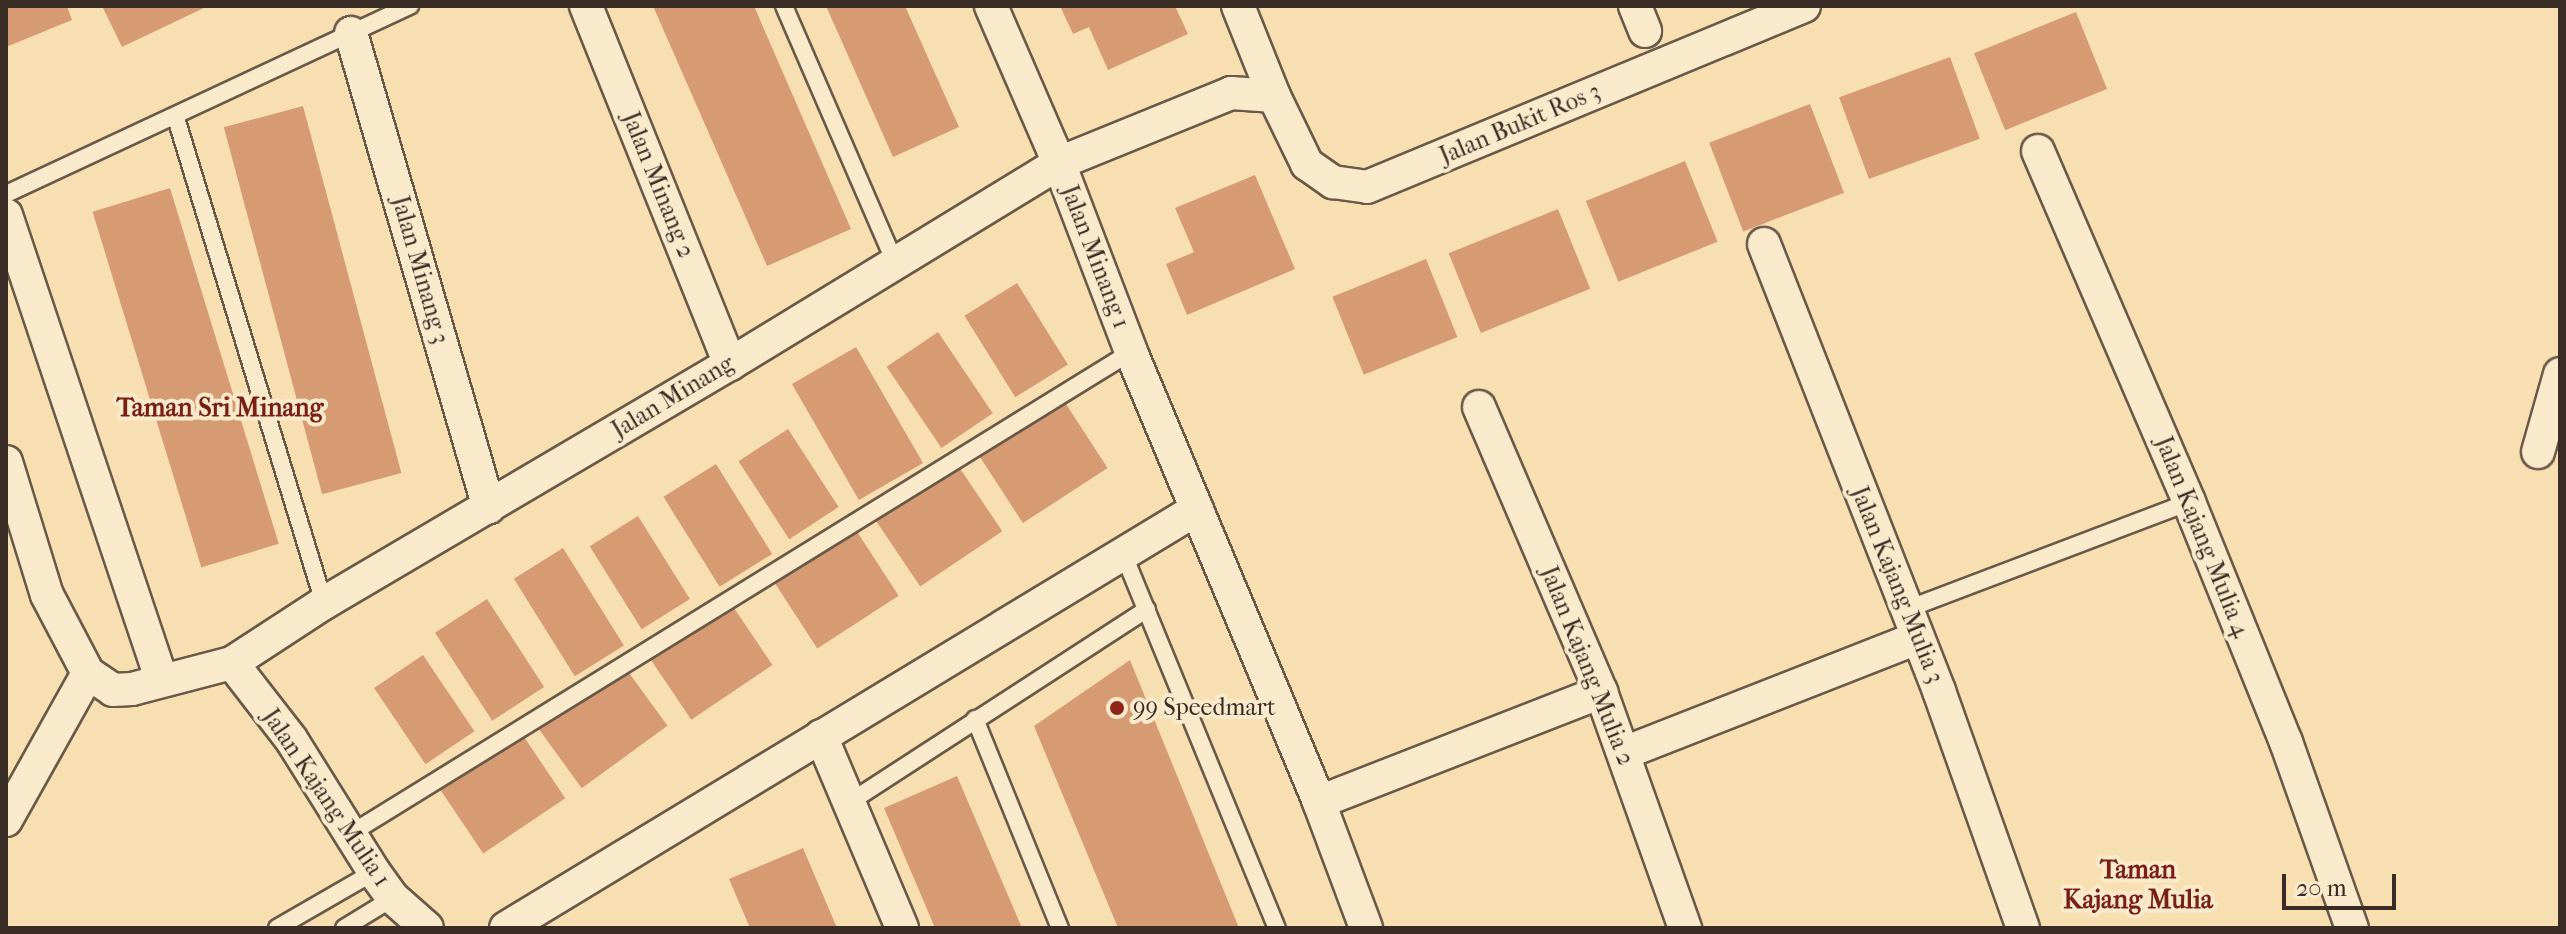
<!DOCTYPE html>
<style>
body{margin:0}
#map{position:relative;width:2566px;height:934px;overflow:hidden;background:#f8dfb1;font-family:"IM FELL French Canon",serif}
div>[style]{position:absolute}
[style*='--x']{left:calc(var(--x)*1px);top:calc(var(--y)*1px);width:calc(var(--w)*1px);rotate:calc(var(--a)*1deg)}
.building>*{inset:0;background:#d79b74;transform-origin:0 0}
.roads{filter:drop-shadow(2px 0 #695948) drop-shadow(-2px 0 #695948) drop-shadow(0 2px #695948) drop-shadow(0 -2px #695948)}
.lane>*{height:16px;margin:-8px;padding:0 8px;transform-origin:8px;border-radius:8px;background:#faeacc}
.street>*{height:32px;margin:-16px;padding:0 16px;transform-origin:16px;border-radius:16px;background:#faeacc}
.dots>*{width:22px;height:22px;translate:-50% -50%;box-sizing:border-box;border:4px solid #faeacc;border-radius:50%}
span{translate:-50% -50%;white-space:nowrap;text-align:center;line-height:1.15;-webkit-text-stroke:8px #faeacc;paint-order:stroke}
.street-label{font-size:24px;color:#392c25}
.poi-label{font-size:24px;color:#392c25}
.left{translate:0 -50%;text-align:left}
.neighbourhood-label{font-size:26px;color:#7a1f14;font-weight:700}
.frame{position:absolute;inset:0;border:8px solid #392c25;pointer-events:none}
.scale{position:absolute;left:2282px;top:874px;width:114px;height:36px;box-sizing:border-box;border:4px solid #392c25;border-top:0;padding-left:10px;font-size:24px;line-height:28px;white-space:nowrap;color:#392c25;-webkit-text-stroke:6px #faeacc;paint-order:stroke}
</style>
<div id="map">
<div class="building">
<i style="clip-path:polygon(6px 6px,67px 6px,72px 20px,6px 47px)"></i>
<i style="clip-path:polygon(102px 6px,208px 6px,122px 47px)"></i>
<i style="clip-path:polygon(653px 6px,754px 6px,851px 229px,767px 266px)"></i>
<i style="clip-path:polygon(826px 6px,905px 6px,959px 127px,893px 157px)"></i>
<i style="clip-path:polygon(1060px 6px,1175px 6px,1188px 34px,1108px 70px,1089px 27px,1073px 34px)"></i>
<i style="left:2076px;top:12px;width:83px;height:110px;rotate:68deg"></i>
<i style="left:1950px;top:57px;width:87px;height:118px;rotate:70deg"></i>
<i style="left:1810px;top:104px;width:95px;height:108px;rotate:69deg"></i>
<i style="left:303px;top:106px;width:380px;height:82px;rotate:75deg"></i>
<i style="left:1685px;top:161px;width:87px;height:107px;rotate:68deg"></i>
<i style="clip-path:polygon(1255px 175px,1295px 269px,1187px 315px,1166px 264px,1194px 252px,1175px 208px)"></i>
<i style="left:170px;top:188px;width:372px;height:81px;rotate:73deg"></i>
<i style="left:1558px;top:209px;width:86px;height:118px;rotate:68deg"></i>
<i style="left:1426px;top:259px;width:84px;height:101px;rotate:68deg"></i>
<i style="left:1017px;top:283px;width:96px;height:62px;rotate:58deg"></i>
<i style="left:938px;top:332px;width:98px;height:62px;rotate:56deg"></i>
<i style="left:856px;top:347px;width:134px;height:74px;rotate:60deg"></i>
<i style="left:1064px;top:401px;width:80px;height:101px;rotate:57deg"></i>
<i style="left:788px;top:429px;width:93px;height:59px;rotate:57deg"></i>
<i style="left:716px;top:464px;width:106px;height:62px;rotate:58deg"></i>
<i style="left:957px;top:464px;width:81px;height:99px;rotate:56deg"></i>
<i style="left:638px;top:516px;width:98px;height:57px;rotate:58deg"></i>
<i style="left:854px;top:527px;width:82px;height:97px;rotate:57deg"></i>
<i style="left:563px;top:548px;width:115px;height:58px;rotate:58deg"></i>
<i style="left:487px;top:599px;width:105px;height:62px;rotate:57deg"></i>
<i style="left:730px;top:602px;width:76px;height:98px;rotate:56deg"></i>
<i style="left:423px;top:655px;width:92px;height:59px;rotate:56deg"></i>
<i style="clip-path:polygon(1130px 660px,1239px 928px,1118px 928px,1034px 726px)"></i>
<i style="left:624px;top:666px;width:74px;height:106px;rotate:54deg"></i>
<i style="left:520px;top:731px;width:81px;height:99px;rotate:56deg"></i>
<i style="clip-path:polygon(957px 776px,1022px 928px,935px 928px,884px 808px)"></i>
<i style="clip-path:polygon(803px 848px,837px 928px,750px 928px,729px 879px)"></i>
</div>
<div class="roads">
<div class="lane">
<i style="--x:784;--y:6;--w:280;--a:66.6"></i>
<i style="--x:176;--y:118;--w:507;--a:73.03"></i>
<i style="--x:6;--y:194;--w:446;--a:-25"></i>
<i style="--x:1123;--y:553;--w:405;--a:67.7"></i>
<i style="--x:1905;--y:610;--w:304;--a:-20.8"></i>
<i style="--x:975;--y:719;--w:226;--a:67.9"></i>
<i style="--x:850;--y:802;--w:354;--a:-33"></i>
<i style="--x:350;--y:834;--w:918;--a:-31.68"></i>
<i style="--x:277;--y:928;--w:112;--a:-30"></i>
<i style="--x:344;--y:928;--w:57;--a:-31.5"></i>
</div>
<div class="street">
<i style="--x:586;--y:6;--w:386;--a:68.1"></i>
<i style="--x:991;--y:6;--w:171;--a:66.6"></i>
<i style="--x:1059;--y:163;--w:202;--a:69.1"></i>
<i style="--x:1131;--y:352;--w:488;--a:67.3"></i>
<i style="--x:1319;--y:802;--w:134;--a:69.5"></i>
<i style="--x:1238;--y:6;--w:97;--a:68.2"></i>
<i style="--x:1274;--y:96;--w:76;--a:64.1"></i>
<i style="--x:1307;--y:164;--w:32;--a:35"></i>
<i style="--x:1333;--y:182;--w:34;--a:8"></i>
<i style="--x:1367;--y:187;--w:473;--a:-22.5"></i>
<i style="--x:1635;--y:6;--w:27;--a:68"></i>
<i style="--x:351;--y:33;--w:494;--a:73.8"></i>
<i style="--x:2038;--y:151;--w:382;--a:66.7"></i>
<i style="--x:2189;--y:502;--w:259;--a:68"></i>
<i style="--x:2286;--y:742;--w:197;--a:70.5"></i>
<i style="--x:6;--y:215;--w:489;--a:71.5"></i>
<i style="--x:1764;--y:244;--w:480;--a:68.6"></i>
<i style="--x:1939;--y:691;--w:251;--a:70.5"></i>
<i style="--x:1479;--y:407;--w:310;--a:66.8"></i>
<i style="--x:1601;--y:692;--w:251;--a:70.4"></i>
<i style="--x:2538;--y:452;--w:81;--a:-74.2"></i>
<i style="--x:6;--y:462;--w:139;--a:72.9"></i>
<i style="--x:47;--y:595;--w:88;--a:62.3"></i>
<i style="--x:88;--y:673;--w:30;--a:34"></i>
<i style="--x:113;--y:690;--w:19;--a:-3"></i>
<i style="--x:132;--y:689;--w:103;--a:-14.6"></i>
<i style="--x:232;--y:663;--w:110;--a:-33.1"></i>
<i style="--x:324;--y:603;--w:471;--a:-30.5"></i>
<i style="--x:730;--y:364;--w:386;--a:-31.4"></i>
<i style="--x:1059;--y:163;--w:186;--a:-22.1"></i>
<i style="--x:1231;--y:93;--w:43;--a:4"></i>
<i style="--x:232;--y:663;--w:96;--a:52.2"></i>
<i style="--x:291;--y:739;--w:157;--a:58"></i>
<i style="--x:374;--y:872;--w:32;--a:54"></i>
<i style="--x:393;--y:898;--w:45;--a:41.4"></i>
<i style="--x:821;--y:736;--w:208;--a:67.1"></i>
<i style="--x:1624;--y:753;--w:315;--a:-21.4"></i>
<i style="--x:1319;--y:802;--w:303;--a:-21.3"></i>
<i style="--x:6;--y:820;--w:168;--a:-60.8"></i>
<i style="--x:506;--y:928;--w:808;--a:-31.23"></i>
</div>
</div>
<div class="dots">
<i style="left:1117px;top:708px;background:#8f2418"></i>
</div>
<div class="street-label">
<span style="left:1520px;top:124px;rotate:-23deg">Jalan Bukit Ros 3</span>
<span style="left:658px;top:185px;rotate:68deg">Jalan Minang 2</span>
<span style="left:1095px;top:257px;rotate:69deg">Jalan Minang 1</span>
<span style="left:420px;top:270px;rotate:74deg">Jalan Minang 3</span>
<span style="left:673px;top:397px;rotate:-31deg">Jalan Minang</span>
<span style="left:2202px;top:537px;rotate:68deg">Jalan Kajang Mulia 4</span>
<span style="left:1897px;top:585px;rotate:68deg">Jalan Kajang Mulia 3</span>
<span style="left:1587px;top:666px;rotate:68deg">Jalan Kajang Mulia 2</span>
<span style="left:326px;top:798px;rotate:56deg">Jalan Kajang Mulia 1</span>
</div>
<div class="poi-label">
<span class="left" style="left:1133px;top:708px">99 Speedmart</span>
</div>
<div class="neighbourhood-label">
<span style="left:220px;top:408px">Taman Sri Minang</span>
<span style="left:2138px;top:885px">Taman<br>Kajang Mulia</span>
</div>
<div class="frame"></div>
<div class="scale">20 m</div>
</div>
